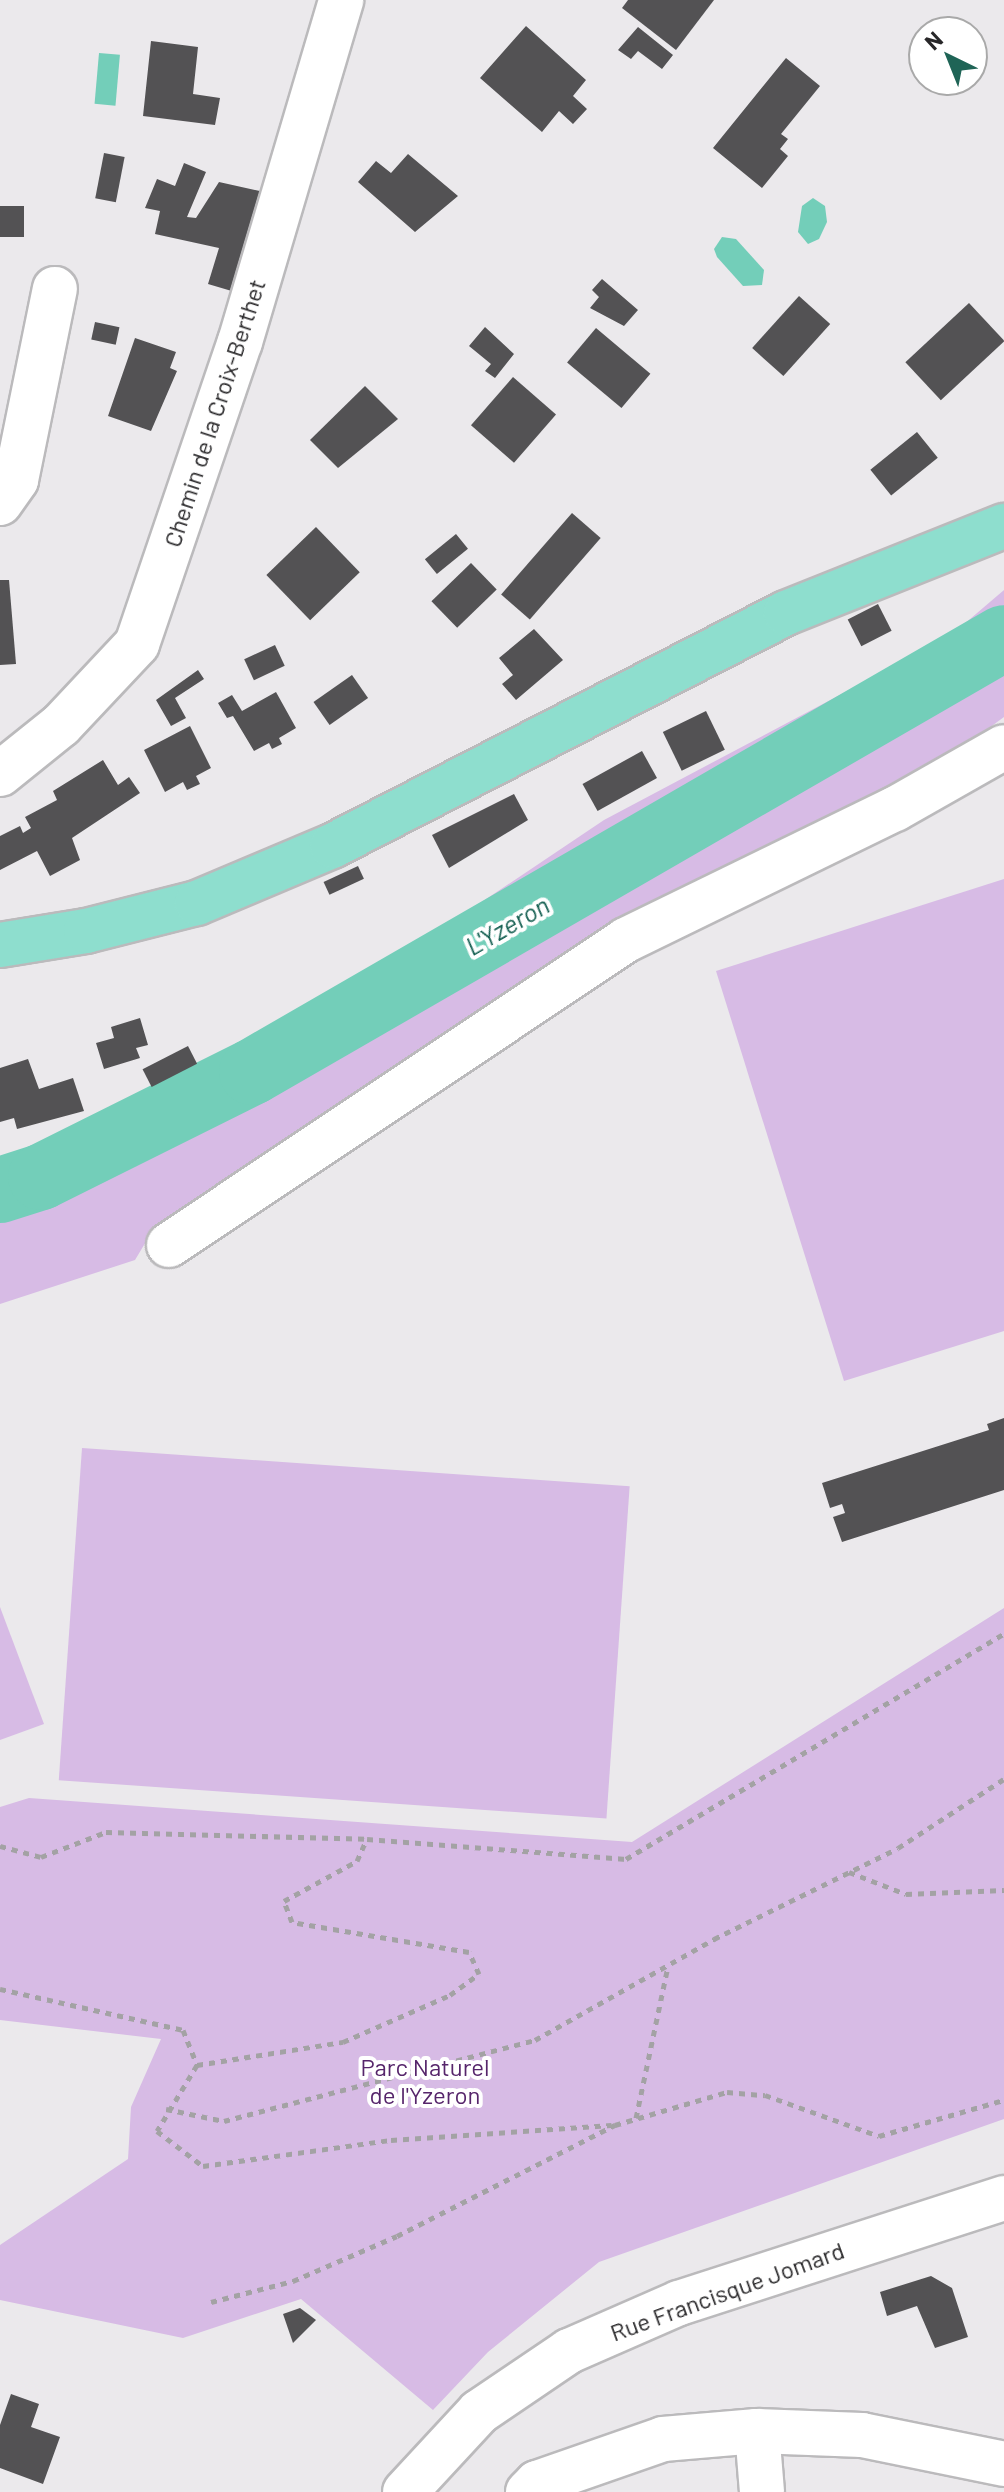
<!DOCTYPE html>
<style>
body{margin:0}
#map{position:relative;width:1004px;height:2492px;overflow:hidden;background:#ebe9ec;font-family:Barlow,sans-serif}
div>[style]{position:absolute}
[style*='--x']{left:calc(var(--x)*1px);top:calc(var(--y)*1px);width:calc(var(--w)*1px);rotate:calc(var(--a)*1deg)}
.green>*{inset:0;background:#d7bbe5;transform-origin:0 0}
.water>*{inset:0;background:#73ceb9;transform-origin:0 0}
.river>*{height:66px;margin:-33px;padding:0 33px;transform-origin:33px;border-radius:33px;background:#73ceb9}
.building>*{inset:0;background:#535254;transform-origin:0 0}
.path>*{height:5px;margin-top:-2.5px;transform-origin:0;background:repeating-linear-gradient(90deg,#a3a2a4 0 6px,transparent 0 12px)}
.roads{filter:drop-shadow(2px 0 #bbbabc) drop-shadow(-2px 0 #bbbabc) drop-shadow(0 2px #bbbabc) drop-shadow(0 -2px #bbbabc)}
.minor>*{height:44px;margin:-22px;padding:0 22px;transform-origin:22px;border-radius:22px;background:#fff}
.major>*{height:44px;margin:-22px;padding:0 22px;transform-origin:22px;border-radius:22px;background:#8edece}
span{translate:-50% -50%;white-space:nowrap;text-align:center;line-height:1.15;-webkit-text-stroke:8px #fff;paint-order:stroke}
.street-label{font-size:24px;color:#282729}
.park-label{font-size:24px;color:#56256b}
.water-label{font-size:26px;color:#135e50;font-style:italic}
.north{position:absolute;left:908px;top:16px;width:80px;height:80px;box-sizing:border-box;background:#fff;border:2px solid #a9a9a9;border-radius:50%;rotate:317deg;font-size:22px;font-weight:700;line-height:32px;text-align:center;color:#282729}
.north::after{content:'';display:block;margin:auto;width:28px;height:36px;background:#1f6456;clip-path:polygon(50% 0,100% 100%,50% 72%,0 100%)}
</style>
<div id="map">
<div class="green">
<i style="clip-path:polygon(1004px 590px,1004px 717px,901px 792px,156px 1225px,135px 1260px,0 1304px,0 1157px,123px 1114px,388px 965px,604px 820px,949px 637px)"></i>
<i style="clip-path:polygon(1004px 879px,1004px 1331px,844px 1381px,716px 971px)"></i>
<i style="left:82px;top:1448px;width:549px;height:333px;rotate:4deg"></i>
<i style="clip-path:polygon(0 1607px,44px 1724px,0 1740px)"></i>
<i style="clip-path:polygon(1004px 1608px,1004px 2119px,599px 2262px,488px 2352px,433px 2410px,301px 2299px,183px 2338px,0 2300px,0 2245px,128px 2159px,131px 2107px,161px 2039px,0 2020px,0 1807px,29px 1798px,632px 1842px)"></i>
</div>
<div class="water">
<i style="left:99px;top:53px;width:21px;height:51px;rotate:5deg"></i>
<i style="clip-path:polygon(813px 198px,825px 206px,827px 222px,819px 239px,808px 244px,798px 232px,802px 206px)"></i>
<i style="clip-path:polygon(722px 237px,736px 239px,764px 270px,762px 285px,743px 286px,717px 257px,714px 249px)"></i>
</div>
<div class="river">
<i style="--x:0;--y:1190;--w:43;--a:-17.6"></i>
<i style="--x:41;--y:1177;--w:236;--a:-26.5"></i>
<i style="--x:252;--y:1072;--w:868;--a:-29.99"></i>
</div>
<div class="building">
<i style="clip-path:polygon(628px 0,714px 0,676px 50px,622px 8px)"></i>
<i style="clip-path:polygon(526px 26px,586px 80px,573px 96px,587px 109px,573px 124px,559px 111px,542px 132px,480px 78px)"></i>
<i style="clip-path:polygon(638px 27px,673px 55px,662px 69px,638px 51px,631px 59px,618px 50px)"></i>
<i style="clip-path:polygon(151px 41px,198px 47px,193px 94px,220px 98px,215px 125px,143px 116px)"></i>
<i style="clip-path:polygon(786px 58px,820px 86px,781px 134px,788px 139px,780px 149px,788px 156px,762px 188px,713px 148px)"></i>
<i style="left:104px;top:153px;width:21px;height:46px;rotate:11deg"></i>
<i style="clip-path:polygon(408px 154px,458px 196px,415px 232px,358px 182px,376px 161px,391px 173px)"></i>
<i style="clip-path:polygon(184px 163px,206px 172px,187px 217px,196px 218px,219px 182px,269px 193px,235px 292px,208px 284px,219px 248px,155px 234px,160px 211px,145px 208px,157px 179px,175px 186px)"></i>
<i style="left:0;top:206px;width:24px;height:31px"></i>
<i style="clip-path:polygon(602px 279px,638px 310px,624px 326px,590px 308px,599px 297px,592px 290px)"></i>
<i style="left:799px;top:296px;width:42px;height:70px;rotate:42deg"></i>
<i style="left:969px;top:303px;width:52px;height:87px;rotate:47deg"></i>
<i style="left:95px;top:322px;width:25px;height:18px;rotate:12deg"></i>
<i style="clip-path:polygon(485px 327px,514px 354px,495px 378px,485px 371px,491px 364px,469px 346px)"></i>
<i style="left:596px;top:328px;width:71px;height:45px;rotate:40deg"></i>
<i style="clip-path:polygon(135px 338px,176px 352px,170px 368px,177px 371px,151px 431px,108px 416px)"></i>
<i style="left:513px;top:377px;width:57px;height:64px;rotate:41deg"></i>
<i style="clip-path:polygon(365px 386px,398px 419px,338px 468px,310px 440px)"></i>
<i style="left:917px;top:432px;width:33px;height:60px;rotate:51deg"></i>
<i style="left:572px;top:513px;width:38px;height:108px;rotate:41deg"></i>
<i style="left:316px;top:527px;width:63px;height:69px;rotate:46deg"></i>
<i style="left:456px;top:534px;width:19px;height:40px;rotate:51deg"></i>
<i style="left:471px;top:563px;width:37px;height:55px;rotate:46deg"></i>
<i style="clip-path:polygon(0 580px,9px 580px,16px 664px,0 665px)"></i>
<i style="left:878px;top:604px;width:30px;height:34px;rotate:63deg"></i>
<i style="clip-path:polygon(534px 629px,563px 660px,516px 700px,502px 684px,513px 675px,499px 658px)"></i>
<i style="left:275px;top:645px;width:23px;height:34px;rotate:65deg"></i>
<i style="clip-path:polygon(198px 670px,204px 679px,175px 698px,186px 718px,171px 726px,156px 700px)"></i>
<i style="left:352px;top:675px;width:28px;height:47px;rotate:55deg"></i>
<i style="clip-path:polygon(276px 692px,296px 728px,279px 738px,282px 744px,272px 749px,269px 743px,254px 751px,233px 716px,227px 718px,218px 703px,232px 695px,242px 711px)"></i>
<i style="left:706px;top:711px;width:43px;height:48px;rotate:64deg"></i>
<i style="clip-path:polygon(190px 726px,211px 768px,196px 776px,200px 784px,187px 790px,183px 782px,165px 792px,144px 750px)"></i>
<i style="left:642px;top:751px;width:31px;height:68px;rotate:61deg"></i>
<i style="clip-path:polygon(103px 760px,118px 785px,129px 777px,140px 793px,72px 838px,80px 860px,50px 876px,37px 851px,0 870px,0 836px,20px 826px,23px 833px,31px 828px,25px 817px,57px 800px,53px 791px)"></i>
<i style="clip-path:polygon(514px 794px,528px 820px,449px 868px,432px 835px)"></i>
<i style="left:358px;top:866px;width:14px;height:38px;rotate:65deg"></i>
<i style="clip-path:polygon(140px 1018px,148px 1045px,136px 1048px,140px 1058px,104px 1069px,96px 1043px,114px 1038px,111px 1027px)"></i>
<i style="left:188px;top:1046px;width:20px;height:51px;rotate:63deg"></i>
<i style="clip-path:polygon(28px 1059px,39px 1089px,73px 1078px,84px 1111px,17px 1129px,14px 1118px,0 1122px,0 1068px)"></i>
<i style="clip-path:polygon(1004px 1418px,1004px 1490px,842px 1542px,833px 1517px,845px 1513px,842px 1504px,830px 1508px,822px 1483px,989px 1430px,987px 1424px)"></i>
<i style="clip-path:polygon(931px 2276px,952px 2288px,968px 2337px,935px 2348px,917px 2306px,887px 2316px,880px 2292px)"></i>
<i style="clip-path:polygon(300px 2308px,316px 2320px,293px 2343px,283px 2314px)"></i>
<i style="clip-path:polygon(11px 2394px,39px 2404px,31px 2427px,60px 2437px,43px 2484px,0 2468px,0 2425px)"></i>
</div>
<div class="path">
<i style="--x:0;--y:1846;--w:42;--a:15"></i>
<i style="--x:41;--y:1857;--w:70;--a:-21"></i>
<i style="--x:106;--y:1832;--w:261;--a:1.5"></i>
<i style="--x:367;--y:1839;--w:260;--a:4.4"></i>
<i style="--x:626;--y:1859;--w:440;--a:-30.8"></i>
<i style="--x:849;--y:1872;--w:61;--a:21.1"></i>
<i style="--x:906;--y:1894;--w:98;--a:-2.3"></i>
<i style="--x:0;--y:1989;--w:188;--a:12.6"></i>
<i style="--x:183;--y:2030;--w:38;--a:68"></i>
<i style="--x:197;--y:2065;--w:77;--a:121.2"></i>
<i style="--x:157;--y:2131;--w:58;--a:37.3"></i>
<i style="--x:203;--y:2166;--w:190;--a:-7.9"></i>
<i style="--x:391;--y:2140;--w:221;--a:-3.9"></i>
<i style="--x:197;--y:2065;--w:148;--a:-9"></i>
<i style="--x:343;--y:2042;--w:117;--a:-23.7"></i>
<i style="--x:450;--y:1995;--w:36;--a:-36"></i>
<i style="--x:479;--y:1974;--w:24;--a:-114"></i>
<i style="--x:469;--y:1952;--w:180;--a:-170.4"></i>
<i style="--x:292;--y:1922;--w:22;--a:-111"></i>
<i style="--x:284;--y:1901;--w:83;--a:-28.7"></i>
<i style="--x:357;--y:1861;--w:24;--a:-66"></i>
<i style="--x:166;--y:2109;--w:59;--a:11.7"></i>
<i style="--x:224;--y:2121;--w:321;--a:-14.6"></i>
<i style="--x:535;--y:2040;--w:206;--a:-29.4"></i>
<i style="--x:714;--y:1939;--w:205;--a:-26.3"></i>
<i style="--x:898;--y:1848;--w:126;--a:-33.1"></i>
<i style="--x:636;--y:2118;--w:155;--a:-78.1"></i>
<i style="--x:211;--y:2302;--w:85;--a:-14.4"></i>
<i style="--x:293;--y:2281;--w:113;--a:-23.4"></i>
<i style="--x:397;--y:2236;--w:245;--a:-27"></i>
<i style="--x:615;--y:2125;--w:117;--a:-16.4"></i>
<i style="--x:727;--y:2092;--w:38;--a:5"></i>
<i style="--x:765;--y:2095;--w:121;--a:19.8"></i>
<i style="--x:879;--y:2136;--w:130;--a:-16.1"></i>
</div>
<div class="roads">
<div class="minor">
<i style="--x:0;--y:503;--w:28;--a:-55"></i>
<i style="--x:16;--y:480;--w:195;--a:-78.5"></i>
<i style="--x:0;--y:774;--w:78;--a:-38.8"></i>
<i style="--x:61;--y:725;--w:111;--a:-46.8"></i>
<i style="--x:137;--y:644;--w:319;--a:-71.2"></i>
<i style="--x:240;--y:342;--w:357;--a:-73.5"></i>
<i style="--x:169;--y:1245;--w:549;--a:-33.72"></i>
<i style="--x:626;--y:940;--w:299;--a:-26"></i>
<i style="--x:895;--y:809;--w:125;--a:-29.6"></i>
<i style="--x:757;--y:2431;--w:61;--a:85.3"></i>
<i style="--x:405;--y:2492;--w:109;--a:-47.2"></i>
<i style="--x:479;--y:2412;--w:109;--a:-34.1"></i>
<i style="--x:569;--y:2351;--w:120;--a:-23.6"></i>
<i style="--x:679;--y:2303;--w:342;--a:-17.9"></i>
<i style="--x:528;--y:2492;--w:13;--a:-45"></i>
<i style="--x:537;--y:2483;--w:133;--a:-19.2"></i>
<i style="--x:663;--y:2439;--w:94;--a:-4.9"></i>
<i style="--x:757;--y:2431;--w:105;--a:2.2"></i>
<i style="--x:862;--y:2435;--w:145;--a:11.5"></i>
</div>
<div class="major">
<i style="--x:0;--y:945;--w:87;--a:-9.2"></i>
<i style="--x:86;--y:931;--w:114;--a:-14.2"></i>
<i style="--x:197;--y:903;--w:147;--a:-22.9"></i>
<i style="--x:332;--y:846;--w:510;--a:-27.17"></i>
<i style="--x:786;--y:613;--w:235;--a:-21.8"></i>
</div>
</div>
<div class="street-label">
<span style="left:214px;top:413px;rotate:-72deg">Chemin de la Croix-Berthet</span>
<span style="left:727px;top:2291px;rotate:-20deg">Rue Francisque Jomard</span>
</div>
<div class="park-label">
<span style="left:425px;top:2081px">Parc Naturel<br>de l'Yzeron</span>
</div>
<div class="water-label">
<span style="left:507px;top:925px;rotate:-30deg">L'Yzeron</span>
</div>
<div class="north">N</div>
</div>
